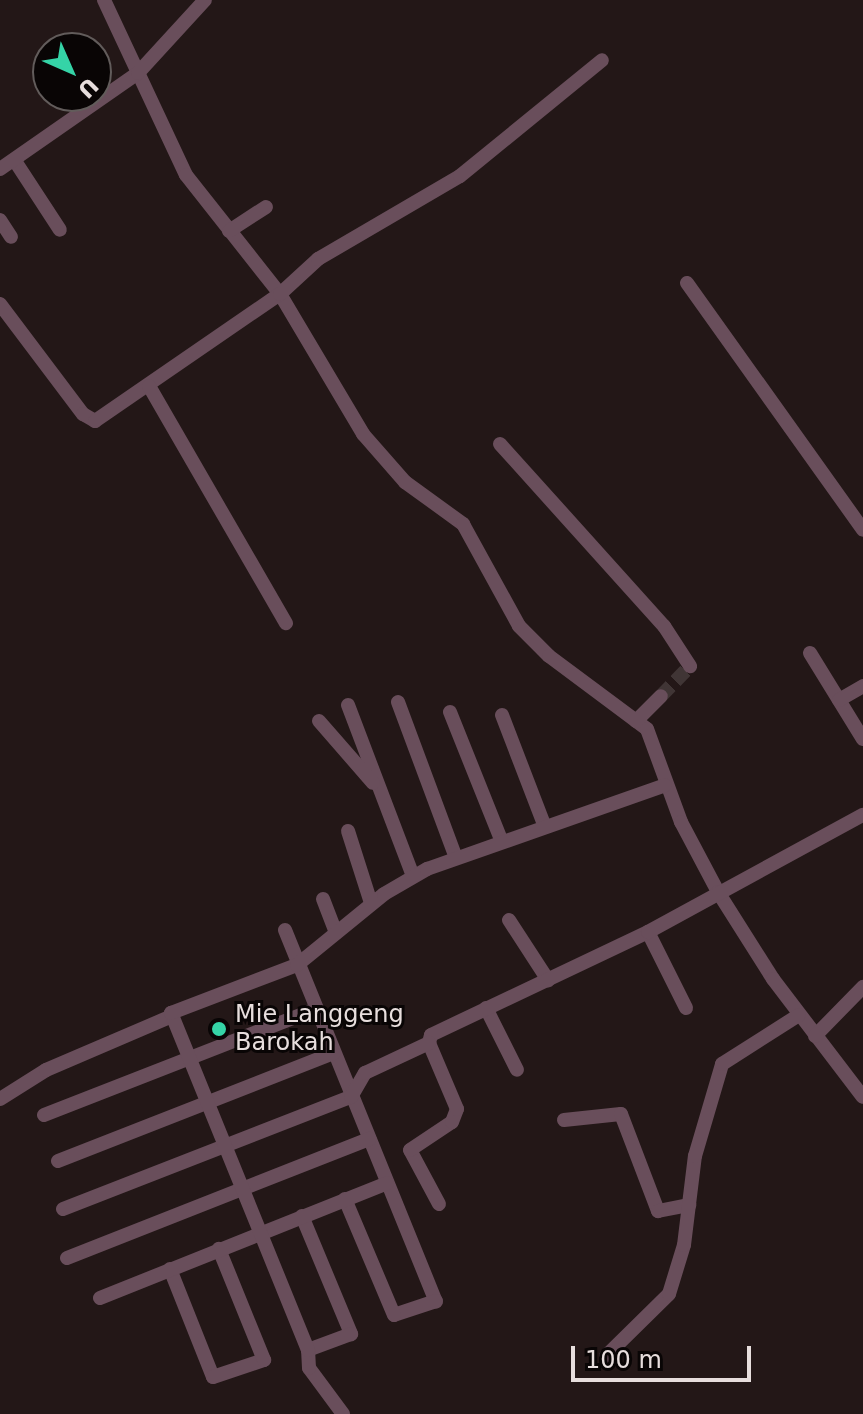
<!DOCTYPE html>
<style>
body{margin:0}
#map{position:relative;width:863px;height:1414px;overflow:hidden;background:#231717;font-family:"DejaVu Sans",sans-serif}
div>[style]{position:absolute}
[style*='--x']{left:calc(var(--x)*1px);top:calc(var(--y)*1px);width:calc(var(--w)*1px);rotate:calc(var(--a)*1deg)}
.minor-tunnel>*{height:14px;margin-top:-7px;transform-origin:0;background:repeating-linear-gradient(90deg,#403535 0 14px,transparent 0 21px)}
.minor>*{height:14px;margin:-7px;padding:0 7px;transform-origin:7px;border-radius:7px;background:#694e5b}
.dots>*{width:22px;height:22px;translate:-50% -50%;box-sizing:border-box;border:4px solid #090505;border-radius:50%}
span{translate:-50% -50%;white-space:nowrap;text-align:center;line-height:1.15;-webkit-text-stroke:6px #090505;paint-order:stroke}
.poi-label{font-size:24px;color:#e7dedd}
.left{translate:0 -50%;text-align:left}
.north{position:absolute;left:32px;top:32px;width:80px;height:80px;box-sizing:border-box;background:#090505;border:2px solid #625c5b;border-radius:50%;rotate:135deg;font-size:22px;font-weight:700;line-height:32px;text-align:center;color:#e7dedd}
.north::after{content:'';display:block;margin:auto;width:28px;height:36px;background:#35d4a7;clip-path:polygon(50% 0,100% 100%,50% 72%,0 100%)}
.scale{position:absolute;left:571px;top:1346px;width:180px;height:36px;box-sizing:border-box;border:4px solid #e7dedd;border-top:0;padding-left:10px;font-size:24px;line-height:28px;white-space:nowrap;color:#e7dedd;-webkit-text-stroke:6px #090505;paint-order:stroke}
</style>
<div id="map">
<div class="minor-tunnel">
<i style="--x:661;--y:696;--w:42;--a:-46"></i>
</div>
<div class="minor">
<i style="--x:104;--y:0;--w:193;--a:64.9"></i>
<i style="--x:186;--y:175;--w:152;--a:51.7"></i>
<i style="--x:280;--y:294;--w:163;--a:59.3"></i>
<i style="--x:363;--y:434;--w:64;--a:48.8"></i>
<i style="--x:405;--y:482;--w:72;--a:35.9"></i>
<i style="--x:463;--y:524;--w:116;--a:61.2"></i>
<i style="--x:519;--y:626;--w:42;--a:45"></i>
<i style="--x:549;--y:656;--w:122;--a:36.7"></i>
<i style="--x:647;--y:729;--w:99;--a:69.9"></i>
<i style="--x:681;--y:822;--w:79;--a:62.1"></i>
<i style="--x:718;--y:892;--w:103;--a:57.7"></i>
<i style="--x:773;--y:979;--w:148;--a:52.7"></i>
<i style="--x:15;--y:161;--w:82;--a:56.9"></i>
<i style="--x:0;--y:169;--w:168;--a:-34.8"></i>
<i style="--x:138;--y:73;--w:99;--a:-47.5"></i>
<i style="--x:0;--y:220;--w:20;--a:57"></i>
<i style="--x:229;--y:231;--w:44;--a:-33"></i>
<i style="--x:687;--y:283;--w:303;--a:54.5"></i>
<i style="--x:0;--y:304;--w:138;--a:53"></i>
<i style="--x:83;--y:414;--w:14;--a:30"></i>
<i style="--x:95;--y:421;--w:224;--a:-34.5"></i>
<i style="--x:280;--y:294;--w:52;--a:-42.6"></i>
<i style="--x:318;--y:259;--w:164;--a:-30.3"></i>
<i style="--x:460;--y:176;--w:183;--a:-39.2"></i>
<i style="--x:149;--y:386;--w:274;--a:60"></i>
<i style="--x:500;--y:444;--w:245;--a:48"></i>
<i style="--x:664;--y:626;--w:48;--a:57"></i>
<i style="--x:810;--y:653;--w:101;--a:58.4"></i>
<i style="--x:839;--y:700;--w:28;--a:-30"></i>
<i style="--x:398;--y:702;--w:166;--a:69.6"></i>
<i style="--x:348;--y:705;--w:183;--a:69.2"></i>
<i style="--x:450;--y:712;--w:140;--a:68.2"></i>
<i style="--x:502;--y:715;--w:120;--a:69"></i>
<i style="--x:319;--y:721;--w:82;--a:48.9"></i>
<i style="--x:636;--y:721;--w:35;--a:-45"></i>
<i style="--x:348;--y:831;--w:76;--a:72.3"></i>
<i style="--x:323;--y:899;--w:36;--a:69"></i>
<i style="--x:509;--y:920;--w:72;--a:57"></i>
<i style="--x:285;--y:930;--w:401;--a:67.9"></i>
<i style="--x:436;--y:1301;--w:44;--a:161.6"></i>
<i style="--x:394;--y:1315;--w:126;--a:-112.9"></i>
<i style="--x:648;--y:932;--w:85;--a:63.4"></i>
<i style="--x:486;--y:1008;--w:69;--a:63.4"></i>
<i style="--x:815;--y:1036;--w:69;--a:-45.6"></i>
<i style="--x:0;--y:1099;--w:54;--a:-32.2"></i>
<i style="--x:46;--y:1070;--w:137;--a:-23.2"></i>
<i style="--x:44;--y:1115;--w:292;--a:-21.3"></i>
<i style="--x:564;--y:1120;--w:57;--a:-6"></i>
<i style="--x:621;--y:1114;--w:104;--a:69.1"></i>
<i style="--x:658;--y:1211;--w:32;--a:-11"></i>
<i style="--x:58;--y:1161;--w:296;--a:-21.4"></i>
<i style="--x:439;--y:1204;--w:61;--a:-118.2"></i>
<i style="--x:410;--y:1150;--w:50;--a:-33.7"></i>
<i style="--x:452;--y:1122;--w:14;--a:-69"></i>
<i style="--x:457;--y:1109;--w:72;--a:-113"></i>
<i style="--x:429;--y:1043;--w:8;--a:-76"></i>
<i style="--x:431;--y:1035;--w:240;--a:-25.4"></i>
<i style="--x:648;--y:932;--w:245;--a:-28.6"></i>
<i style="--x:63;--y:1209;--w:309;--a:-21.3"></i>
<i style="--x:351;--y:1097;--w:28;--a:-60"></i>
<i style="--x:365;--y:1073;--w:71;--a:-25.1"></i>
<i style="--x:302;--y:1216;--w:128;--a:67.4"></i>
<i style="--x:351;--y:1334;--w:46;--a:159.6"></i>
<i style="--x:67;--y:1258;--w:325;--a:-21.5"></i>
<i style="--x:170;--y:1269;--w:116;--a:68.3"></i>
<i style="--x:213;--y:1377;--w:54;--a:-18.4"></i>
<i style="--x:264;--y:1360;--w:120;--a:-112.1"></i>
<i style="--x:100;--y:1298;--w:309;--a:-21.8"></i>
<i style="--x:606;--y:1356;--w:88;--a:-44.5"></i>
<i style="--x:669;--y:1294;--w:51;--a:-73"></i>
<i style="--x:684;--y:1245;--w:90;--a:-83"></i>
<i style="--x:695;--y:1156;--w:96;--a:-73.6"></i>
<i style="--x:722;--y:1064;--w:91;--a:-32.5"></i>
<i style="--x:343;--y:1414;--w:57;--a:-126.5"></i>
<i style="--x:309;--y:1368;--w:18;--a:-93"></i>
<i style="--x:308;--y:1350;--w:364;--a:-112.1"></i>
<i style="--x:171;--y:1013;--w:135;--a:-20.9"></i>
<i style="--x:297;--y:965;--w:112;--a:-39.2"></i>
<i style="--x:384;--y:894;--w:50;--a:-30.2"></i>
<i style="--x:427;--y:869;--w:252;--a:-19.4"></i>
</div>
<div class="dots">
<i style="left:219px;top:1029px;background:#35d4a7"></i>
</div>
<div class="poi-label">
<span class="left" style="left:235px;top:1029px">Mie Langgeng<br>Barokah</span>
</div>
<div class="north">U</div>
<div class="scale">100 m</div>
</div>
